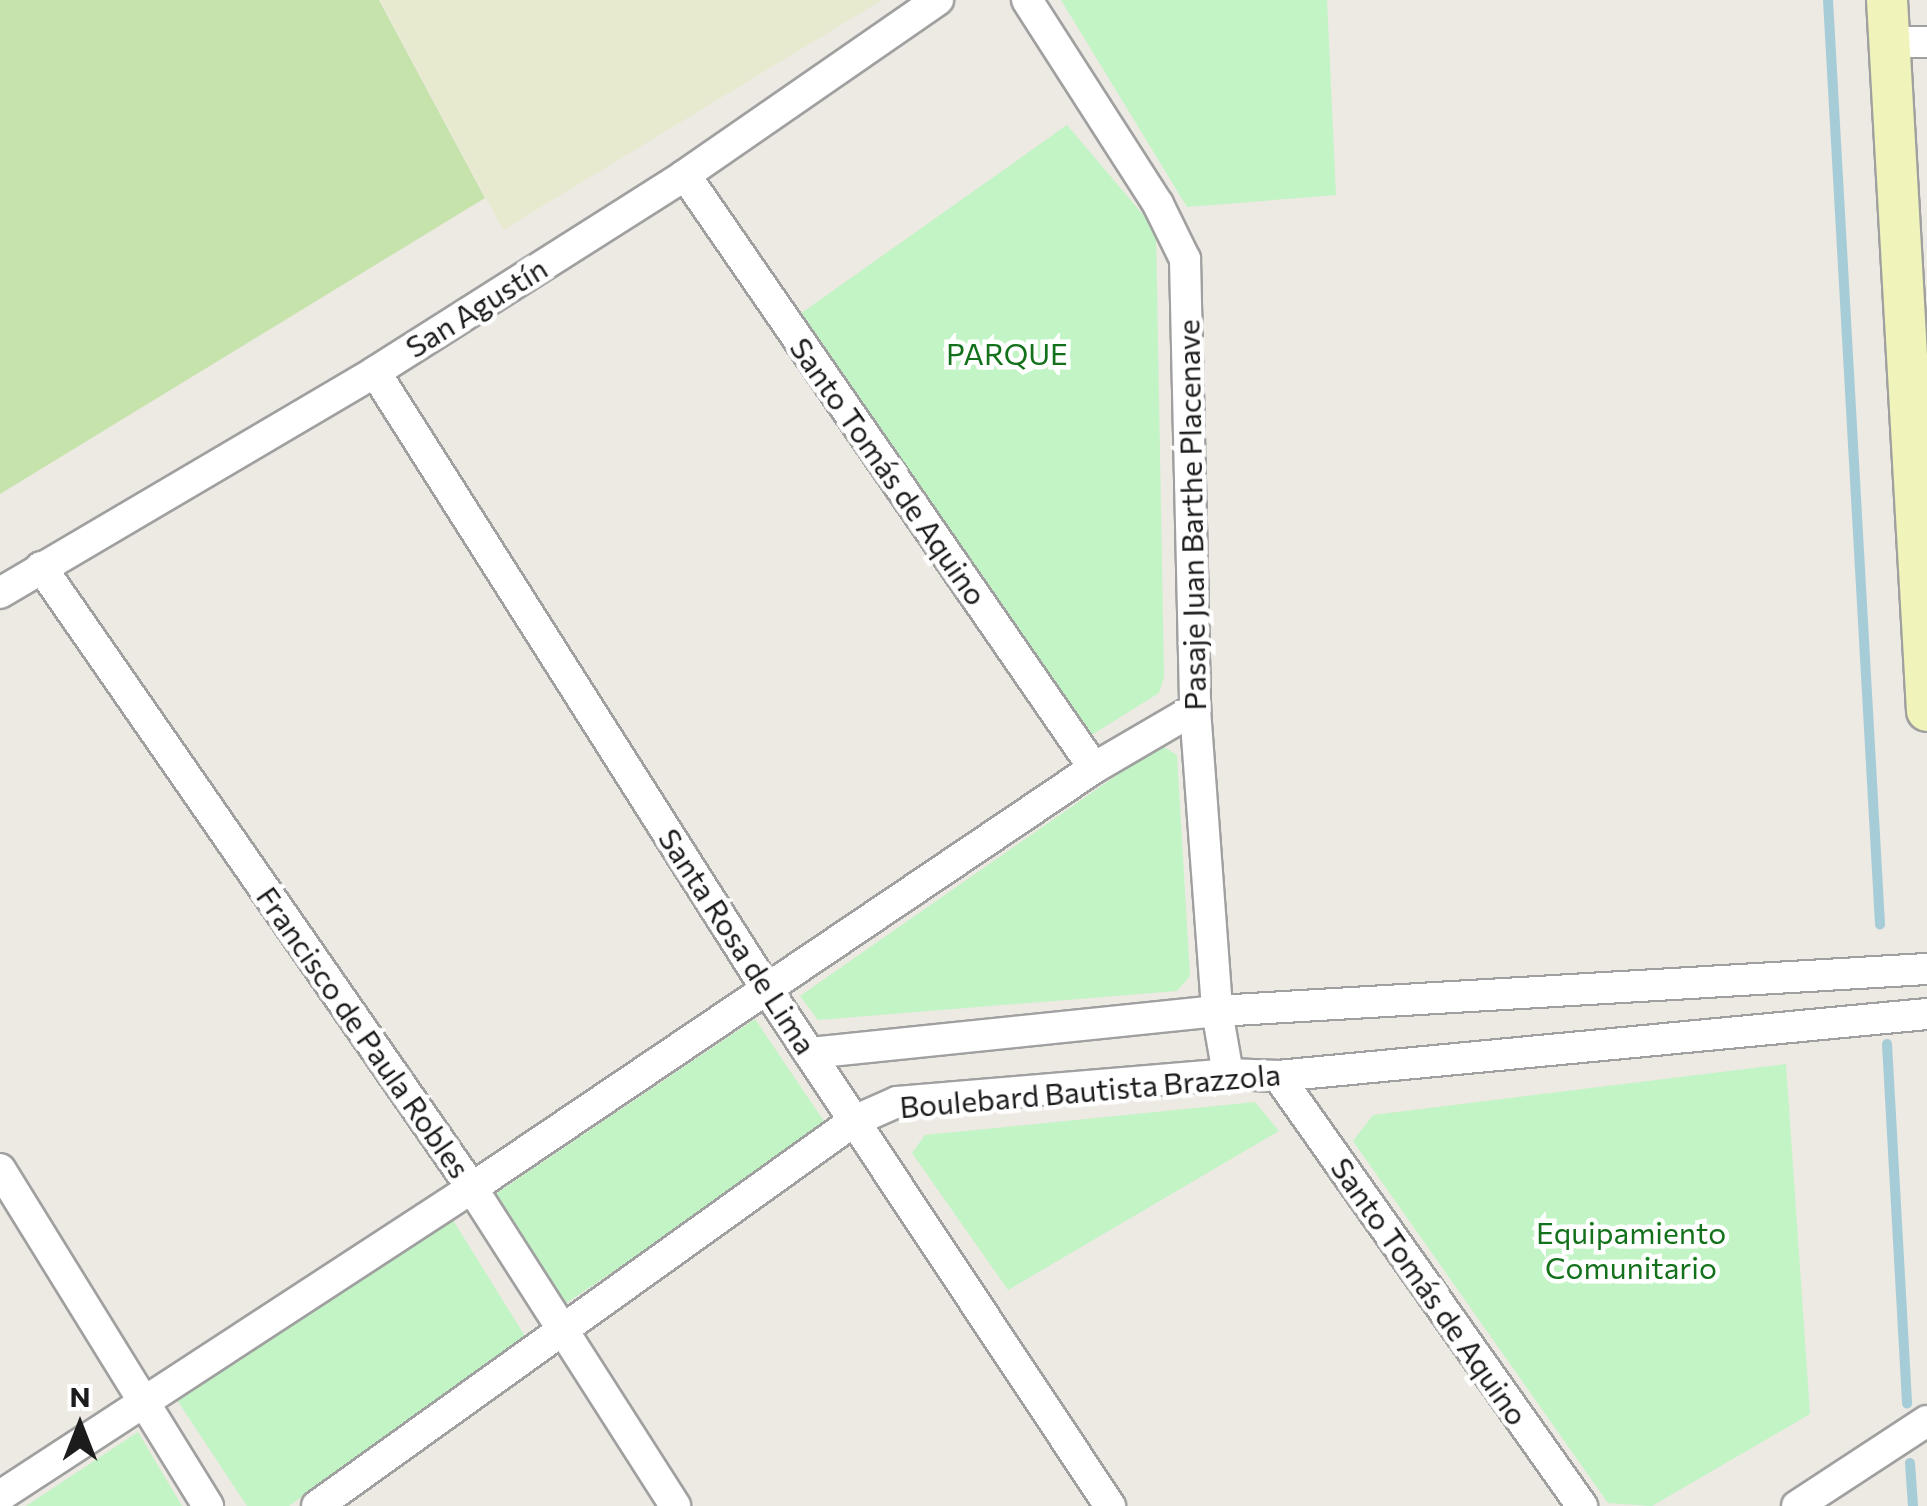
<!DOCTYPE html>
<meta charset="utf-8">
<style>
body{margin:0}
#map{position:relative;width:1927px;height:1506px;overflow:hidden;background:#ede9e3;font-family:Commissioner,sans-serif}
div>[style]{position:absolute}
[style*='--x']{left:calc(var(--x)*1px);top:calc(var(--y)*1px);width:calc(var(--w)*1px);rotate:calc(var(--a)*1deg)}
.farmland>*{inset:0;background:#e8eacf}
.grass>*{inset:0;background:#c7e3ac}
.park>*{inset:0;background:#c2f4c6;transform-origin:0 0}
.stream>*{height:10px;margin:-5px;padding:0 5px;transform-origin:5px;border-radius:5px;background:#a6ccd7}
.roads{filter:drop-shadow(2px 0 #a0a0a0) drop-shadow(-2px 0 #a0a0a0) drop-shadow(0 2px #a0a0a0) drop-shadow(0 -2px #a0a0a0)}
.street>*{height:30px;margin:-15px;padding:0 15px;transform-origin:15px;border-radius:15px;background:#fff}
.secondary>*{height:40px;margin:-20px;padding:0 20px;transform-origin:20px;border-radius:20px;background:#f1f4ba}
span{translate:-50% -50%;white-space:nowrap;text-align:center;line-height:1.15;-webkit-text-stroke:9px #fff;paint-order:stroke}
.street-label{font-size:30px;color:#1c1c1c}
.park-label{font-size:30px;color:#14711b}
.north{position:absolute;left:30px;top:1376px;width:100px;height:100px;-webkit-text-stroke:8px #fff;paint-order:stroke;rotate:0deg;font-size:28px;font-weight:700;line-height:40px;text-align:center;color:#1c1c1c}
.north::after{content:'';display:block;margin:auto;width:35px;height:45px;background:#1c1c1c;clip-path:polygon(50% 0,100% 100%,50% 72%,0 100%)}
</style>
<div id="map">
<div class="farmland">
<i style="clip-path:polygon(380px 0,882px 0,503px 230px)"></i>
</div>
<div class="grass">
<i style="clip-path:polygon(0 0,379px 0,485px 198px,0 494px)"></i>
</div>
<div class="park">
<i style="clip-path:polygon(1061px 0,1327px 0,1336px 195px,1187px 207px)"></i>
<i style="clip-path:polygon(1067px 125px,1156px 230px,1164px 677px,1159px 693px,1090px 736px,1076px 731px,800px 314px)"></i>
<i style="clip-path:polygon(1160px 745px,1177px 755px,1190px 976px,1177px 991px,818px 1020px,800px 996px)"></i>
<i style="left:755px;top:1019px;width:130px;height:315px;rotate:56deg"></i>
<i style="clip-path:polygon(1786px 1064px,1810px 1414px,1652px 1506px,1608px 1503px,1353px 1141px,1373px 1115px)"></i>
<i style="clip-path:polygon(1255px 1102px,1279px 1131px,1008px 1290px,912px 1153px,925px 1135px)"></i>
<i style="clip-path:polygon(451px 1217px,525px 1336px,289px 1506px,247px 1506px,175px 1397px)"></i>
<i style="clip-path:polygon(138px 1432px,182px 1506px,26px 1506px)"></i>
</div>
<div class="stream">
<i style="--x:1828;--y:0;--w:926;--a:86.78"></i>
<i style="--x:1887;--y:1044;--w:360;--a:86.8"></i>
<i style="--x:1910;--y:1463;--w:43;--a:86"></i>
</div>
<div class="roads">
<div class="street">
<i style="--x:1027;--y:0;--w:242;--a:57.3"></i>
<i style="--x:1158;--y:204;--w:61;--a:63.9"></i>
<i style="--x:1185;--y:259;--w:450;--a:88.7"></i>
<i style="--x:1195;--y:709;--w:303;--a:85.8"></i>
<i style="--x:1217;--y:1011;--w:64;--a:80.1"></i>
<i style="--x:1889;--y:42;--w:38;--a:0"></i>
<i style="--x:685;--y:175;--w:720;--a:55.41"></i>
<i style="--x:375;--y:372;--w:730;--a:57.6"></i>
<i style="--x:766;--y:988;--w:622;--a:56.41"></i>
<i style="--x:41;--y:567;--w:756;--a:55.24"></i>
<i style="--x:472;--y:1188;--w:377;--a:57.4"></i>
<i style="--x:0;--y:593;--w:435;--a:-30.5"></i>
<i style="--x:375;--y:372;--w:367;--a:-32.4"></i>
<i style="--x:685;--y:175;--w:308;--a:-34.7"></i>
<i style="--x:811;--y:1053;--w:408;--a:-5.9"></i>
<i style="--x:1217;--y:1011;--w:711;--a:-3.39"></i>
<i style="--x:1278;--y:1076;--w:527;--a:54.74"></i>
<i style="--x:0;--y:1169;--w:396;--a:58.3"></i>
<i style="--x:0;--y:1496;--w:564;--a:-33.13"></i>
<i style="--x:472;--y:1188;--w:751;--a:-34.03"></i>
<i style="--x:1094;--y:768;--w:117;--a:-30.3"></i>
<i style="--x:317;--y:1506;--w:661;--a:-35.64"></i>
<i style="--x:854;--y:1121;--w:47;--a:-23.8"></i>
<i style="--x:897;--y:1102;--w:332;--a:-4.8"></i>
<i style="--x:1228;--y:1074;--w:50;--a:2.3"></i>
<i style="--x:1278;--y:1076;--w:652;--a:-5.46"></i>
<i style="--x:1797;--y:1506;--w:155;--a:-33.2"></i>
</div>
<div class="secondary">
<i style="--x:1887;--y:0;--w:712;--a:86.78"></i>
</div>
</div>
<div class="street-label">
<span style="left:476px;top:307px;rotate:-32deg">San Agustín</span>
<span style="left:889px;top:471px;rotate:55deg">Santo Tomás de Aquino</span>
<span style="left:1191px;top:515px;rotate:-91deg">Pasaje Juan Barthe Placenave</span>
<span style="left:738px;top:941px;rotate:57deg">Santa Rosa de Lima</span>
<span style="left:364px;top:1032px;rotate:55deg">Francisco de Paula Robles</span>
<span style="left:1090px;top:1090px;rotate:-5deg">Boulebard Bautista Brazzola</span>
<span style="left:1430px;top:1291px;rotate:55deg">Santo Tomás de Aquino</span>
</div>
<div class="park-label">
<span style="left:1007px;top:353px">PARQUE</span>
<span style="left:1631px;top:1249px">Equipamiento<br>Comunitario</span>
</div>
<div class="north">N</div>
</div>
